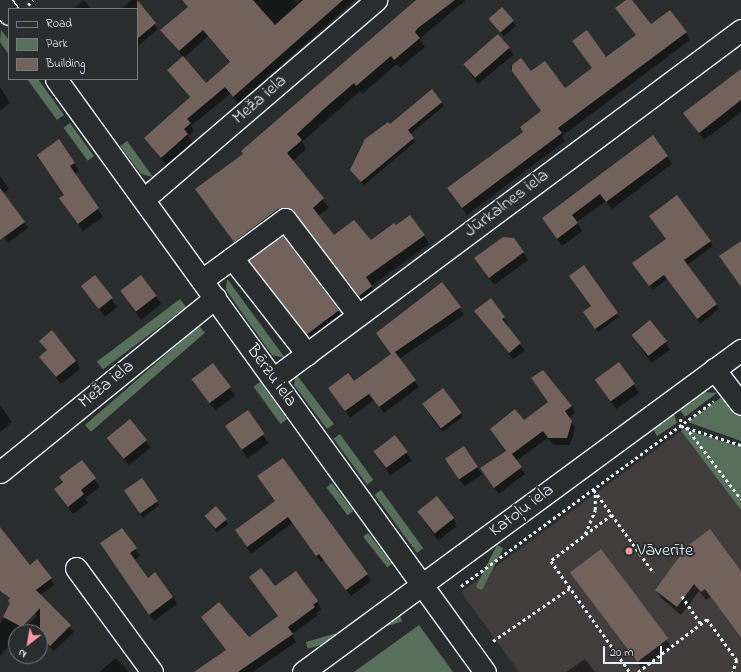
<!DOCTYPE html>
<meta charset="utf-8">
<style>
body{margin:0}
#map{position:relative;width:741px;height:672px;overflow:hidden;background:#2a2d2e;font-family:"Indie Flower",sans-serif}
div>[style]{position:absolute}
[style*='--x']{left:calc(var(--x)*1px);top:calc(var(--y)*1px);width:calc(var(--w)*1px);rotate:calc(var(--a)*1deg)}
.built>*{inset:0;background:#403d3c}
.green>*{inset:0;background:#586f5b;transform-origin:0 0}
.shadow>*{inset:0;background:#0007;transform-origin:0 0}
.building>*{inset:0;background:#73615b;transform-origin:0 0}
.path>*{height:2.5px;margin-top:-1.25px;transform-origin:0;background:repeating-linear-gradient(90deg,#e8f1f8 0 3px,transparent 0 6px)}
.roads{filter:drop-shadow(1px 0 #e8f1f8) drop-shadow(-1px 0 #e8f1f8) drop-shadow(0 1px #e8f1f8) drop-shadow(0 -1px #e8f1f8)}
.minor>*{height:21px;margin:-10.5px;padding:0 10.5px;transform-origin:10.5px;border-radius:10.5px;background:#2a2d2e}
.dots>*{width:11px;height:11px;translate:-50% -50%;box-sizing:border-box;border:2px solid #2a2d2e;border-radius:50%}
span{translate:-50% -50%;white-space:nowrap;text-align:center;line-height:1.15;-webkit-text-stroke:4px #2a2d2e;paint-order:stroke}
.street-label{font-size:18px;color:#e8f1f8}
.poi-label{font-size:18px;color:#e8f1f8}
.left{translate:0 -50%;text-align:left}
.legend{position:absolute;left:8px;top:8px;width:130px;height:72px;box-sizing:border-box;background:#2a2d2e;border:1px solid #767b7f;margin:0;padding:5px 7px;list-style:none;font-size:12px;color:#e8f1f8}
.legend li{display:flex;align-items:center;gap:8px;height:20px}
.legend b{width:20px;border:1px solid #767b7f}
.north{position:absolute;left:8px;top:624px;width:40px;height:40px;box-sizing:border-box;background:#2a2d2e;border:1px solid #767b7f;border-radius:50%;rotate:211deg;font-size:11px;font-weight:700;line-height:16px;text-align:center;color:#e8f1f8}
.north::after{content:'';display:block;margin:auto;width:14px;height:18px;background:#ff9aa2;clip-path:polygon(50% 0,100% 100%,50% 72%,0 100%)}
.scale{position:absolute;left:603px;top:646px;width:59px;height:18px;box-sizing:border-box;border:2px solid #e8f1f8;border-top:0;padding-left:5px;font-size:12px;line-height:14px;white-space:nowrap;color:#e8f1f8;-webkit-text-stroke:3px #2a2d2e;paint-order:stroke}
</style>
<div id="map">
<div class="built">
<i style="clip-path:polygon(681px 431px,741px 510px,741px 672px,519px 672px,461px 592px)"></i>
</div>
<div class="green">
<i style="clip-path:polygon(1px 30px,9px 40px,9px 55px,0 42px)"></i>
<i style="clip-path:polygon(27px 79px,38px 79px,64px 115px,57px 120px)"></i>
<i style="left:70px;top:123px;width:41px;height:8px;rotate:54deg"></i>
<i style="clip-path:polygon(127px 141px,153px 177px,141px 174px,120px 146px)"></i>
<i style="clip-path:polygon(227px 279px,228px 280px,285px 358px,272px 355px,226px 290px)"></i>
<i style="left:180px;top:299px;width:10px;height:104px;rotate:53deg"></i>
<i style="left:199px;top:326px;width:9px;height:151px;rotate:49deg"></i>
<i style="clip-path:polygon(296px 374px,334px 424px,327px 429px,294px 385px)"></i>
<i style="left:260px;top:382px;width:46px;height:8px;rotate:54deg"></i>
<i style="clip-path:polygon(704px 392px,717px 393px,685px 417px,680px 410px)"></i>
<i style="clip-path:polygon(723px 396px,731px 402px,741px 416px,741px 441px,688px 422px)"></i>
<i style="clip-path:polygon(674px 414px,677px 423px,657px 436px,654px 431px,655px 427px)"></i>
<i style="clip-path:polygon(683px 429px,741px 447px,741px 510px,681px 431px)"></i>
<i style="left:340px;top:434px;width:57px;height:8px;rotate:54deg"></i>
<i style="left:332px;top:483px;width:35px;height:7px;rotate:53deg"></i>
<i style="left:381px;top:490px;width:72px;height:8px;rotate:54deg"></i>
<i style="left:368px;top:533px;width:39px;height:6px;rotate:52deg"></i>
<i style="left:497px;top:545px;width:7px;height:47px;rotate:27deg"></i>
<i style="left:400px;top:615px;width:7px;height:98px;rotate:74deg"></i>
<i style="clip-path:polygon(419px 625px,453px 672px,354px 672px)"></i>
</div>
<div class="shadow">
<i style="clip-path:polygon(84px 0,91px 9px,73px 9px)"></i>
<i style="clip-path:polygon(132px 0,140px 0,137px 2px,158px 29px,137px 47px,137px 9px,121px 9px)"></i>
<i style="clip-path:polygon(evenodd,183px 0,294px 0,297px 3px,300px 0,355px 0,238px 103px,230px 94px,191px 126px,194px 131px,188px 136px,192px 142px,166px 165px,145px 138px,190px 98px,168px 70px,183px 57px,162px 31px,189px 8px,183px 0,208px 36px,230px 63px,206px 84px,184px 58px,208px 36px)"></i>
<i style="clip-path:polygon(418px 0,466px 0,423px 36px,420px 40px,425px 47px,400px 68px,397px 64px,362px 94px,360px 91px,302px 142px,306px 149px,292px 162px,329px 208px,318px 216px,334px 237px,371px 242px,424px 235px,429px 244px,371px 286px,377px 295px,365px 304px,296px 217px,240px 250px,197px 189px,244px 154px)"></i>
<i style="clip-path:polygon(628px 0,631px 0,650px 25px,686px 33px,690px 40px,562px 136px,565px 141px,467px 215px,448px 189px,524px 132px,542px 112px,510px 67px,521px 60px,531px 72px,564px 90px,637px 36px,617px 9px)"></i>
<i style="left:502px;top:8px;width:23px;height:16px;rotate:52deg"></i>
<i style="clip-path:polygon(509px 48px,513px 55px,478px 84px,464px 65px)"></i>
<i style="clip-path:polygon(741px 71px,741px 112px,704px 140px,685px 113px)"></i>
<i style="clip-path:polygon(0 87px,10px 103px,0 111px)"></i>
<i style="clip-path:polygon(432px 90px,444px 106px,410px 134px,415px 142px,364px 185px,354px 174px,390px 126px)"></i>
<i style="clip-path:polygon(38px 155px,74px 163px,79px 171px,74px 174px,103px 217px,83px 231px,61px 198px,65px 195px)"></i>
<i style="clip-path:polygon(667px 156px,672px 164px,612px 209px,606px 201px,577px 222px,582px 231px,562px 246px,543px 219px)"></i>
<i style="clip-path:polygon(0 176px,9px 189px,3px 194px,28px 228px,8px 243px,4px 237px,0 239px)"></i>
<i style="clip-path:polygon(710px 241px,713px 246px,687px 265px,719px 309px,700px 324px,667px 279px,653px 290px,637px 269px)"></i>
<i style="clip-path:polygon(741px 246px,741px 287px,720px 257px)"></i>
<i style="clip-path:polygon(523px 252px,528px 260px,494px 285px,475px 258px)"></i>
<i style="clip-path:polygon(252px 264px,338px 310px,340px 314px,309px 337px)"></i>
<i style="left:94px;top:276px;width:39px;height:16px;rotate:53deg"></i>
<i style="clip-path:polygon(442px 283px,464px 315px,399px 359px,419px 387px,384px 413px,374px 400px,350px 418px,329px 388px,354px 382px,392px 354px,377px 333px)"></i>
<i style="clip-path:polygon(122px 292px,156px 296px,161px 304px,141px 320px)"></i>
<i style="clip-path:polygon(475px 311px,504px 318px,508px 325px,506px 326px,525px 351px,513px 359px)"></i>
<i style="clip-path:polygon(617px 313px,619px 317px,598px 332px,586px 316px)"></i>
<i style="left:650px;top:321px;width:35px;height:23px;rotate:55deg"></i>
<i style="clip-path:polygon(40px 341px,76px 361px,80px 369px,61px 384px,40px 357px,47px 351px)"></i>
<i style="left:213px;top:364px;width:39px;height:25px;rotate:55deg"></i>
<i style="clip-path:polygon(619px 364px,639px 393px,616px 409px,601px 388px)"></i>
<i style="clip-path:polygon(532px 379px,572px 406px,575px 413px,569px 418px,575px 428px,570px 445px,553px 445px,548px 438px,516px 461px,525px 474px,499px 494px,485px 475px,506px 452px,491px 430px,524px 422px,549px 403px)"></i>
<i style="clip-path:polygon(0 405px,12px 422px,0 432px)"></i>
<i style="clip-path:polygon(425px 408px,461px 413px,463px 417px,442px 432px)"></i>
<i style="left:247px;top:412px;width:38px;height:26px;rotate:55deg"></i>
<i style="left:130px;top:421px;width:34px;height:28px;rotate:52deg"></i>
<i style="left:395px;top:436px;width:30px;height:26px;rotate:56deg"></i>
<i style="left:464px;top:448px;width:32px;height:21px;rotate:56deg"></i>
<i style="clip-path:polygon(81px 461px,100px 487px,85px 498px,88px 503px,73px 514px,55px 489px)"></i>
<i style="clip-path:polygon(128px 494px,157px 501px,159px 505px,143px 518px)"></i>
<i style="clip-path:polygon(275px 502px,367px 574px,371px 581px,351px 596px,324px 560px,321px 562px,292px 523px,251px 554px,236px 531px)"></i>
<i style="left:216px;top:507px;width:21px;height:14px;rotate:55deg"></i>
<i style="clip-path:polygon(418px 512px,453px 518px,457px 526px,438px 541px)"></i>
<i style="clip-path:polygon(0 529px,29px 566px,51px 578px,54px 585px,40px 595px,74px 632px,54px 651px,47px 644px,42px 648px,40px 646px,40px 632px,26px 632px,25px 630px,16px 632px,16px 639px,0 656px,0 624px,8px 608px,27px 625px,37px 616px,0 571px)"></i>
<i style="clip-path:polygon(122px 529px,140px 556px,134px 560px,148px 579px,173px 597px,177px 604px,154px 621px,106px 551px)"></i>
<i style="left:601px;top:550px;width:120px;height:37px;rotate:54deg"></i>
<i style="clip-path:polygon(741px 573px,741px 639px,711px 597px,706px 600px,699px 591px,681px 615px,661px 598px,656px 590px)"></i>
<i style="clip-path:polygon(275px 588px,317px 602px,321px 609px,317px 613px,318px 615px,292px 634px,296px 642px,253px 672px,199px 672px,226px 650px,202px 617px,249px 638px,279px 617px)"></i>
<i style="clip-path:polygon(116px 658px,129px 672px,99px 672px)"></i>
<i style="clip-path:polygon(585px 659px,595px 672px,566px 672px)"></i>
</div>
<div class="building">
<i style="clip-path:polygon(137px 0,156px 23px,137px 39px)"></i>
<i style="clip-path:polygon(182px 0,253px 0,275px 25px,303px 0,343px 0,233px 97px,225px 87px,187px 119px,191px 123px,184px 129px,188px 134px,161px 158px,144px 138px,190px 97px,167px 70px,183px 56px,206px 83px,230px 62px,203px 30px,179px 51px,160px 30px,188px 7px)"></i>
<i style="clip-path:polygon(416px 0,455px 0,418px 28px,415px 32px,420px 38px,394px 60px,391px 56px,356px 86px,354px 83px,325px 108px,297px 134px,302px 140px,287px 153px,324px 198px,313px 208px,334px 235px,354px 220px,371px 240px,394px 223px,396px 225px,410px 215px,425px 235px,366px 277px,372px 286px,359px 296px,289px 208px,278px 209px,234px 242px,195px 189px,243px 154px,241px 151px)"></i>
<i style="clip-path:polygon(626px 0,632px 0,651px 24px,670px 10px,687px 32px,558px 128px,562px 133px,462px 208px,447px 188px,523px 132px,520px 127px,541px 111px,512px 71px,512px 65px,521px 58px,531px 71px,545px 61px,565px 88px,592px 68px,572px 41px,587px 30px,606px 57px,636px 35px,615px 8px)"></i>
<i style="left:502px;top:7px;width:18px;height:18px;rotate:49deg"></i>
<i style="left:498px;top:34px;width:18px;height:46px;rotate:49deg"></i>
<i style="clip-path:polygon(741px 69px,741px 100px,699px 133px,683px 113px)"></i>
<i style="clip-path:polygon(432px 89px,442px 102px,408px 130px,414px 138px,361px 182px,350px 170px,365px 139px,388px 122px,390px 124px)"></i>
<i style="clip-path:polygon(653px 135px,668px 156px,606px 202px,600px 194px,572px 215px,578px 223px,557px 239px,542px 218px)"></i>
<i style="clip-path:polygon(59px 139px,75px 163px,70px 166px,99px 208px,78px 224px,59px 198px,64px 195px,37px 155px)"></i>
<i style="clip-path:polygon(0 188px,25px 222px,0 240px)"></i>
<i style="clip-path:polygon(677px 195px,711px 241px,684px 260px,717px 304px,697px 319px,664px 275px,649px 286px,632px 263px,666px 239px,649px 216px)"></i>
<i style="left:283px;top:236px;width:93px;height:42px;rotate:53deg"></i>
<i style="clip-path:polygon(503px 237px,514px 238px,524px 252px,489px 278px,474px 258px)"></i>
<i style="clip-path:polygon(741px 241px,741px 287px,719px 256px)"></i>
<i style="clip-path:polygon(584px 265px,618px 313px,595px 329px,583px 312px,591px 306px,569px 276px)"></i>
<i style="left:95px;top:275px;width:29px;height:18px;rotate:52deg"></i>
<i style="left:141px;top:275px;width:26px;height:26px;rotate:53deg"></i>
<i style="clip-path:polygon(442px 282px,461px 307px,395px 352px,416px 380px,379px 407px,369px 394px,345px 411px,328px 388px,348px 373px,354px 381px,391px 354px,376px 333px)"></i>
<i style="clip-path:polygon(491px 298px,505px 317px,502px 319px,521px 343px,509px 353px,474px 311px)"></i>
<i style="left:650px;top:320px;width:27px;height:24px;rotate:51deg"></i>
<i style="clip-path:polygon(52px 330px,76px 361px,56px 377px,39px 357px,47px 350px,39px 341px)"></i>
<i style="left:619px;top:362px;width:27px;height:30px;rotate:54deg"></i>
<i style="left:213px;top:363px;width:30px;height:27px;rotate:53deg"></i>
<i style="clip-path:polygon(543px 370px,572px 406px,565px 411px,572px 421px,567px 438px,548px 438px,543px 431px,512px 454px,522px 467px,494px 488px,480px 468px,506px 451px,490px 429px,515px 409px,524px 420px,548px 402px,531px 378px)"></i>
<i style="left:443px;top:388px;width:31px;height:26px;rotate:53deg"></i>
<i style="left:248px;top:410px;width:29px;height:28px;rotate:55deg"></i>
<i style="left:130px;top:419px;width:27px;height:30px;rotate:51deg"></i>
<i style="left:395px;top:435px;width:21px;height:27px;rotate:53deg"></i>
<i style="left:464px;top:446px;width:25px;height:23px;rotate:56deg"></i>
<i style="clip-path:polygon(283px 458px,368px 574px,346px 590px,319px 554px,316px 556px,288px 517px,247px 547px,235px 530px,275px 501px,257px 476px)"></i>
<i style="clip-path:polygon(82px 460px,96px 478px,81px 490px,84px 494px,68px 507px,54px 489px,63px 482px,59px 477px)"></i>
<i style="left:142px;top:478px;width:28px;height:22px;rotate:55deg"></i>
<i style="left:437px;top:496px;width:28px;height:25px;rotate:52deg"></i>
<i style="left:216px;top:506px;width:17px;height:15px;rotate:50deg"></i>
<i style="clip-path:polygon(0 527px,30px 565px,37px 559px,52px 578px,36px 590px,71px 625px,50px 646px,40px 636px,40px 608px,22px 627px,3px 617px,10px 603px,8px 601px,10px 598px,0 591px)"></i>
<i style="clip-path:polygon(122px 528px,137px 548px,130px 553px,148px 578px,155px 572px,173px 597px,149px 615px,100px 543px)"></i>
<i style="clip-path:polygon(710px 529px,741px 571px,741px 638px,705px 589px,701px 592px,694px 584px,677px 607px,655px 590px,680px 556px,678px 553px)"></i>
<i style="left:601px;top:549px;width:112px;height:39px;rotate:53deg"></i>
<i style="clip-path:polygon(261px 568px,275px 586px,296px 571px,318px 601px,313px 605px,315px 607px,288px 627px,293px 634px,238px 672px,194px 672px,226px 650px,201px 617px,219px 602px,249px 637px,278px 616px,249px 577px)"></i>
</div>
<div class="path">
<i style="--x:28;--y:5;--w:7;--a:-45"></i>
<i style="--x:681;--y:419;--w:7;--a:90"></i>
<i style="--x:681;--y:426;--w:63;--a:17.6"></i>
<i style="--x:686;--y:427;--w:91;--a:52.6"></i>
<i style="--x:594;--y:490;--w:102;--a:54.1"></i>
<i style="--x:612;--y:515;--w:76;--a:143"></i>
<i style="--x:551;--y:561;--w:136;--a:54.6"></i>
<i style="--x:585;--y:534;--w:26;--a:-67"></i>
<i style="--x:595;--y:510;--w:17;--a:-90"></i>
<i style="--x:461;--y:586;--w:313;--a:-36.2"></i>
<i style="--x:682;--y:596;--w:34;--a:56"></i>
<i style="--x:493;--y:641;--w:93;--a:-34.5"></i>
<i style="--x:638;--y:672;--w:87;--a:-37.5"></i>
<i style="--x:707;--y:619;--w:51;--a:53.8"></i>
<i style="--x:737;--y:660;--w:13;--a:108"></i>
</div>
<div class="roads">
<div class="minor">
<i style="--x:0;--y:2;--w:15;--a:53"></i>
<i style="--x:56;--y:79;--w:732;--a:54.12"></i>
<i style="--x:144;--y:199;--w:306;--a:-40.6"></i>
<i style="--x:232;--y:258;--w:122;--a:52"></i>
<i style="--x:202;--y:280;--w:103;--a:-36.3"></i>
<i style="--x:285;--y:219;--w:121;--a:52.8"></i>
<i style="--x:714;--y:369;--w:44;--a:52.4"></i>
<i style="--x:273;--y:379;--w:584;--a:-36.71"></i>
<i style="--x:0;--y:472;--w:277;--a:-39"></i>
<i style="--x:76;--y:568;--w:129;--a:53.8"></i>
<i style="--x:303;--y:672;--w:544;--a:-36.32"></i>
</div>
</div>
<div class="dots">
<i style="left:629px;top:551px;background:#ff9aa2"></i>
</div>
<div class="street-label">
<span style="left:260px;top:100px;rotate:-41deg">Meža iela</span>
<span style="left:507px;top:204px;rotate:-37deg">Jūrkalnes iela</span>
<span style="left:271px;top:376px;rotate:54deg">Bērzu iela</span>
<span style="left:107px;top:385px;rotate:-39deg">Meža iela</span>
<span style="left:522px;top:511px;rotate:-37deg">Katoļu iela</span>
</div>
<div class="poi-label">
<span class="left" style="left:637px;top:551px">Vāverīte</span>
</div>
<ul class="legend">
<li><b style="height:5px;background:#2a2d2e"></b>Road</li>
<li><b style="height:11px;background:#586f5b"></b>Park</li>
<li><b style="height:11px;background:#73615b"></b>Building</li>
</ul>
<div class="north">N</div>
<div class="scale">20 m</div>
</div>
